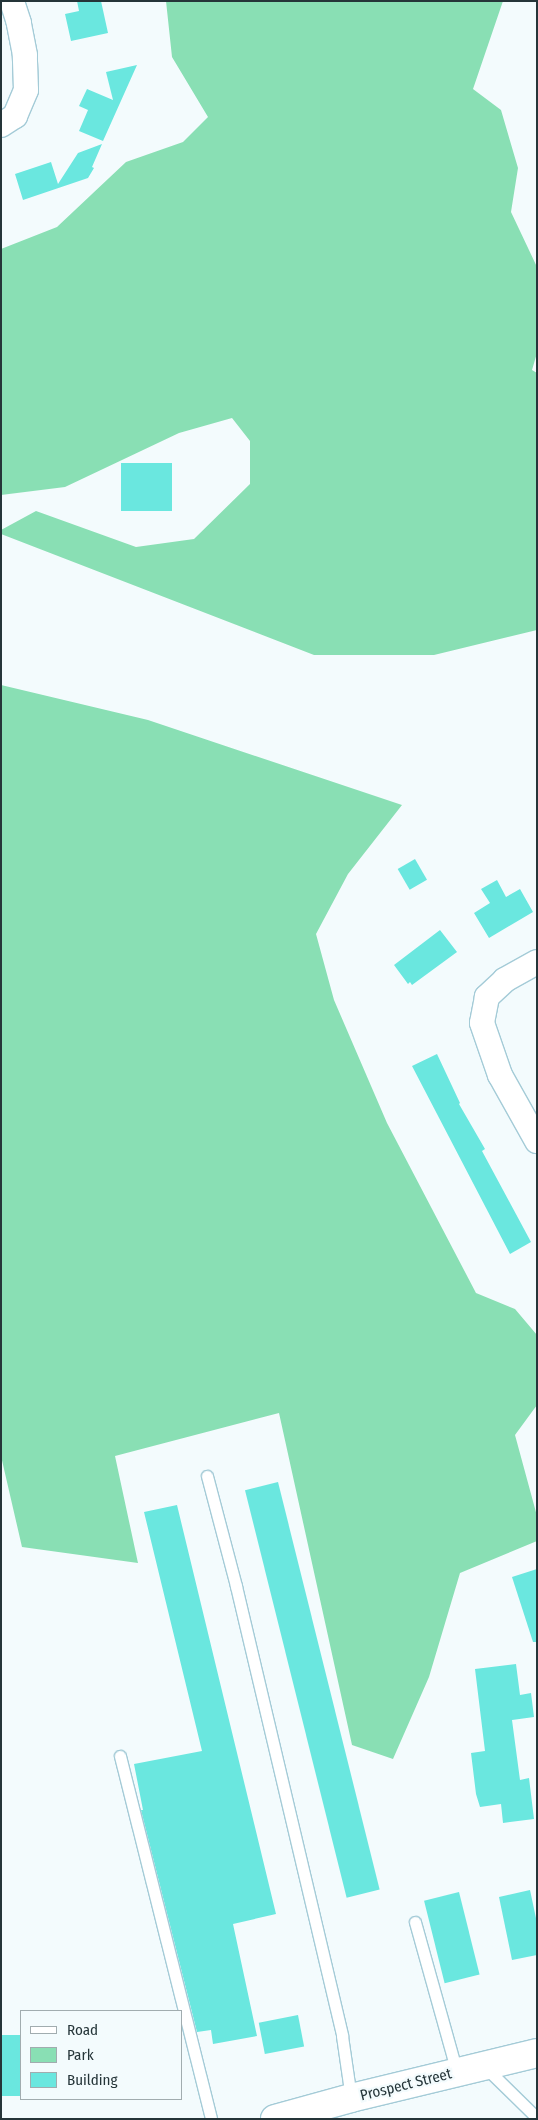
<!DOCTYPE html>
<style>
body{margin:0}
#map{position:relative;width:538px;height:2120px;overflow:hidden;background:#f3fbfd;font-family:"Fira Sans Condensed",sans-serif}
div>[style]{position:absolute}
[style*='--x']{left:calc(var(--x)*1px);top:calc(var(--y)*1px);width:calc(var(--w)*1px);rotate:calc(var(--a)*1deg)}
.green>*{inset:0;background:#89dfb4}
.building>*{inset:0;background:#6ae7df;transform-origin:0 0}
.roads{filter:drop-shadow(1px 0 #a4cbd7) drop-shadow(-1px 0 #a4cbd7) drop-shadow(0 1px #a4cbd7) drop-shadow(0 -1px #a4cbd7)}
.lane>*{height:11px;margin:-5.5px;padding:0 5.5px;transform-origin:5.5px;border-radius:5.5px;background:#fff}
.street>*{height:24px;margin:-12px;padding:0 12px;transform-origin:12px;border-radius:12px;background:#fff}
.secondary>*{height:28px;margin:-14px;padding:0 14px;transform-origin:14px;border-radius:14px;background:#fff}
span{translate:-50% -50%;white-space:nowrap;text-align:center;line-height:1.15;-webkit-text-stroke:4.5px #f3fbfd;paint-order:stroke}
.street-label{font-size:15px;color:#253539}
.frame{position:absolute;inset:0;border:2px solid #253539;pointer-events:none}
.legend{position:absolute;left:20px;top:2010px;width:162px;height:90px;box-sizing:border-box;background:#f3fbfd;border:1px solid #a1acaf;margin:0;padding:6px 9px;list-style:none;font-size:15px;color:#253539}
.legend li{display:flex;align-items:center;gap:10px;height:25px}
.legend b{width:25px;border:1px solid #a1acaf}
</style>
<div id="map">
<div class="green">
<i style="clip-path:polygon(166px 1px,503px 1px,473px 89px,501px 110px,518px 168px,511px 212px,537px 267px,537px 353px,532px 370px,537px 373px,537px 630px,434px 655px,314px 655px,1px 534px,1px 530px,36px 511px,136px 547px,194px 539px,250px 484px,250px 441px,232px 418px,179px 433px,65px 487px,1px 495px,1px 249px,57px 227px,126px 162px,183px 142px,208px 117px,172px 57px)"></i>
<i style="clip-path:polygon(1px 685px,148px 720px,402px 805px,348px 874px,316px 934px,334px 1000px,387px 1123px,476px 1293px,515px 1309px,537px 1335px,537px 1405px,515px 1435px,537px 1516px,537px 1541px,460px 1573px,429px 1677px,393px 1759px,352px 1745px,279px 1413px,115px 1456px,138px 1563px,22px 1547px,1px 1456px)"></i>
</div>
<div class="building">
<i style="clip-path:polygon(77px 1px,101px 1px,108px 33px,71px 41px,65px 14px,79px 11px)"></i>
<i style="clip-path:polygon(137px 65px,103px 141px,79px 131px,88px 110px,79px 106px,87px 89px,113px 100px,106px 72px)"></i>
<i style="clip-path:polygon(102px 144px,92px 167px,94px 168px,88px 178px,23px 200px,15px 174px,51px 162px,58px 184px,78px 153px)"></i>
<i style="left:121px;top:463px;width:51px;height:48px"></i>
<i style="left:415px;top:859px;width:24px;height:20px;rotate:60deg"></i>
<i style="clip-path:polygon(497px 880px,506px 897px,520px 889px,533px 912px,489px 938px,474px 913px,490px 903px,481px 889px)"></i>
<i style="clip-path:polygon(440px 930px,457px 952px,412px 985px,410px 982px,408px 984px,394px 965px)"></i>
<i style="clip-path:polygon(437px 1054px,460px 1103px,459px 1104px,485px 1149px,482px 1151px,531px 1242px,510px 1254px,412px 1066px)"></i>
<i style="left:278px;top:1482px;width:420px;height:34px;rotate:76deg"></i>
<i style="clip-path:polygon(177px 1505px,276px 1914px,233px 1924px,257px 2036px,213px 2044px,211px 2030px,197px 2032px,141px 1810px,143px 1810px,134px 1764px,202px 1751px,144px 1512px)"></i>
<i style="clip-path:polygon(537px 1569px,537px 1642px,533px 1642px,512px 1577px)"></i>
<i style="clip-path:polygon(516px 1664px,520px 1695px,531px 1693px,534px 1717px,512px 1720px,520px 1780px,529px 1778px,534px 1819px,503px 1823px,501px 1804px,480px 1807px,476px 1794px,471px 1753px,485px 1751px,475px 1669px)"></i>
<i style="clip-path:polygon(530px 1890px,537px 1923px,537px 1955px,512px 1960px,499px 1897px)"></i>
<i style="left:459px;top:1892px;width:85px;height:36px;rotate:76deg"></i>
<i style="left:298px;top:2015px;width:32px;height:40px;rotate:79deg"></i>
<i style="left:21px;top:2035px;width:61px;height:20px;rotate:90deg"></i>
</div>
<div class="roads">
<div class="lane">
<i style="--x:207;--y:1476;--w:114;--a:75.2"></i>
<i style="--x:236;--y:1586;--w:462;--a:76.7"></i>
<i style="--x:342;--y:2036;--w:63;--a:81.7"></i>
<i style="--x:120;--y:1756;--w:374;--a:75.9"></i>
<i style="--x:415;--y:1922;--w:156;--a:74.4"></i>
<i style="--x:485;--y:2067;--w:73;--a:44.4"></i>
</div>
<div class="street">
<i style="--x:1;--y:125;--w:17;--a:-33"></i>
<i style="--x:15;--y:116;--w:28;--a:-67"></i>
<i style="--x:26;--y:90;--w:35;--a:-92"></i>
<i style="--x:25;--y:55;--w:33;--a:-101"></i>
<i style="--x:19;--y:23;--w:23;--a:-108"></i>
<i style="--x:537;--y:962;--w:37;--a:151"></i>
<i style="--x:505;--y:980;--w:25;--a:137"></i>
<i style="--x:487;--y:997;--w:26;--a:101"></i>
<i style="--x:482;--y:1023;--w:55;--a:70.9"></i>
<i style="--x:500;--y:1075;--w:76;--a:60.7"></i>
</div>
<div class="secondary">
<i style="--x:275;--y:2119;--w:79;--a:-15.4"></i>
<i style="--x:351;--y:2098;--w:191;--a:-13.6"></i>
</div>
</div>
<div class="street-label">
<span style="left:406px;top:2085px;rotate:-14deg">Prospect Street</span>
</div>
<div class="frame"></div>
<ul class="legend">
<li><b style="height:6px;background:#fff"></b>Road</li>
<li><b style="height:14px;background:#89dfb4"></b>Park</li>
<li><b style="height:14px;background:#6ae7df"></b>Building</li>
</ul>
</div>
